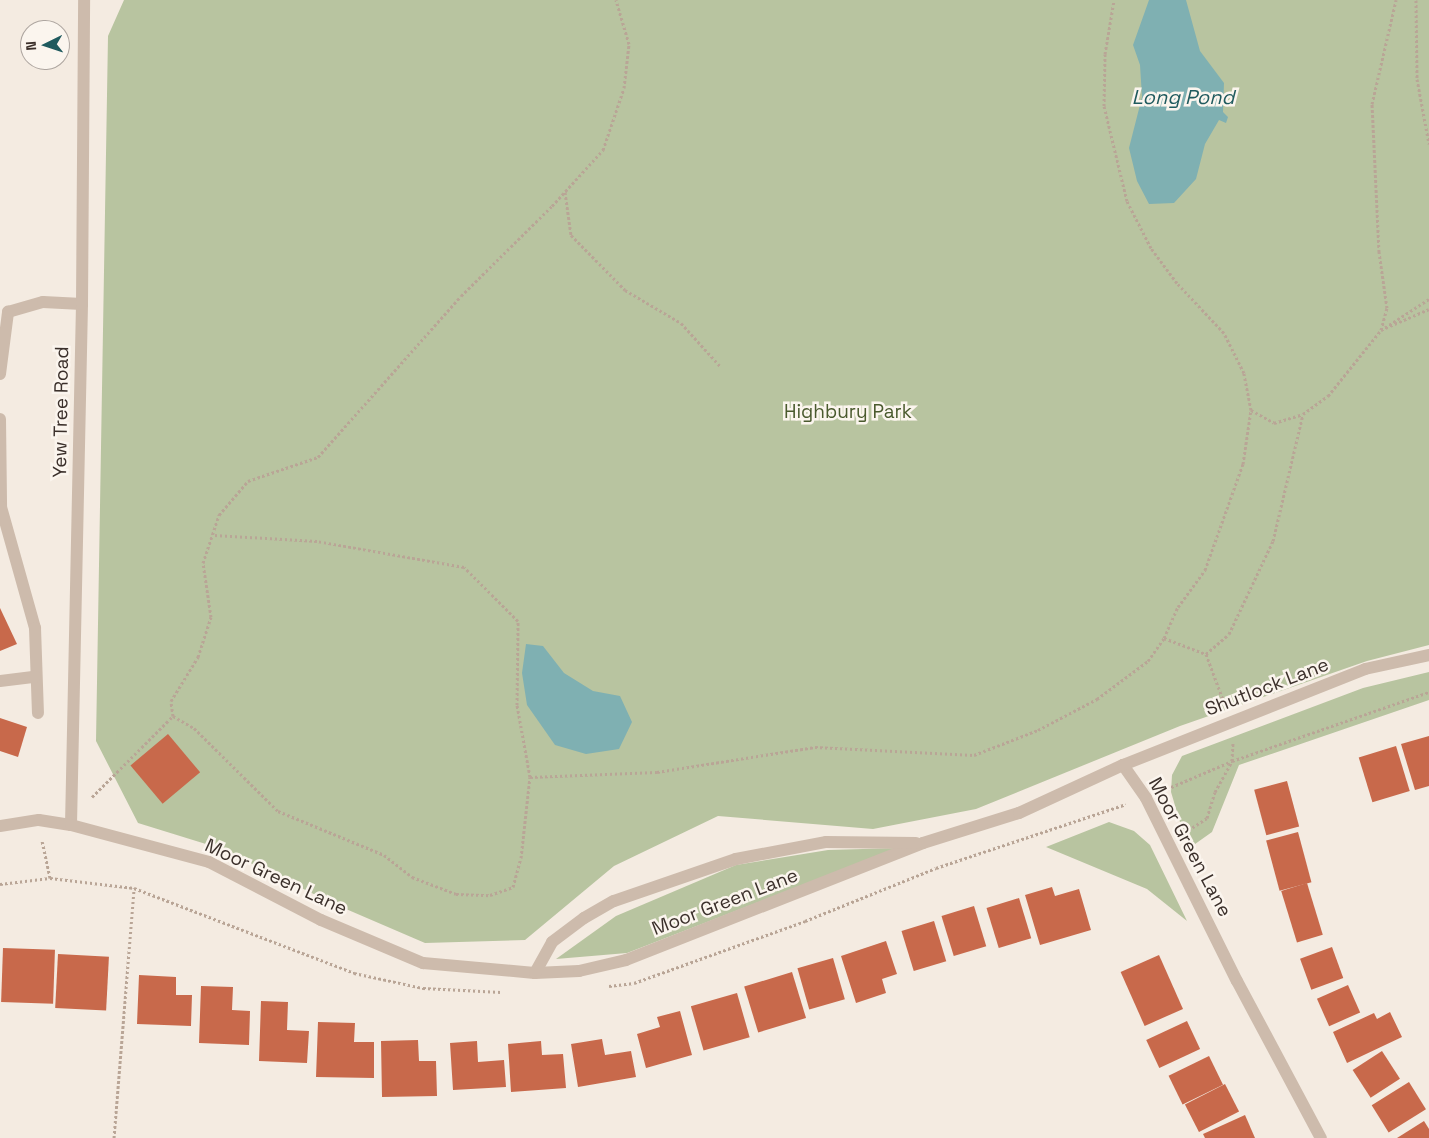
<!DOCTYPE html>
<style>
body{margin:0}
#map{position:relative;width:1429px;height:1138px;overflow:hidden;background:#f4ebe1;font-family:"Space Grotesk",sans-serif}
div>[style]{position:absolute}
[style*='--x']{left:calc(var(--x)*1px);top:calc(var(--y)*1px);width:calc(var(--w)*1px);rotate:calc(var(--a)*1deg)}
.green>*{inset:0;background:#b8c4a0}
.water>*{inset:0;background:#7fb0b2}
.building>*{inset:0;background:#c8694b;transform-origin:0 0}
.path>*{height:3px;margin-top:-1.5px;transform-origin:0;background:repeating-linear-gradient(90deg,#b9a596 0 2.5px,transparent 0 5px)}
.minor>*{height:12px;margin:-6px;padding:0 6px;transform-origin:6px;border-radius:6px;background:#cdbbac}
span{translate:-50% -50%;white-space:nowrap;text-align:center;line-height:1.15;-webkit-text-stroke:5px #fbf5ee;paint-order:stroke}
.street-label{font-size:19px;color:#3b302b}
.park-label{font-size:19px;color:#4a5a2e}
.water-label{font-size:20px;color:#1f5a5e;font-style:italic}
.north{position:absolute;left:20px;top:20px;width:50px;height:50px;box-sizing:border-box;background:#fbf5ee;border:1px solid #aea6a0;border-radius:50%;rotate:266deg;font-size:14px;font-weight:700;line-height:20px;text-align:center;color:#3b302b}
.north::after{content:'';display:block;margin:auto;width:18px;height:22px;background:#1f5a5e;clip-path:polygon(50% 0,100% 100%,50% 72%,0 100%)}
</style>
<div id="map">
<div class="green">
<i style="clip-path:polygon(124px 0,1429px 0,1429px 645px,1367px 661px,1180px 726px,976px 809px,873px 829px,718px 816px,614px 866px,525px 940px,425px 943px,332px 903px,222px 849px,138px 823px,96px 741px,108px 36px)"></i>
<i style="clip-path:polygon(1429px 672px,1429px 700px,1239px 765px,1212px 832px,1188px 849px,1171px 792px,1172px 775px,1182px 756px,1363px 688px)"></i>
<i style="clip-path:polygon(1109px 822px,1134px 831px,1150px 845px,1187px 921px,1147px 889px,1046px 847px)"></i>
<i style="clip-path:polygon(898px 848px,627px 953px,556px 959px,616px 916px,736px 865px,828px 850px)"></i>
</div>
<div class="water">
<i style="clip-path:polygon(1149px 0,1186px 0,1200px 51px,1224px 83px,1223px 112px,1228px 117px,1226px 123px,1219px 120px,1205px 144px,1196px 179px,1174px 203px,1149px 204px,1137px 181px,1129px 148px,1142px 97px,1140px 65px,1133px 45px)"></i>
<i style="clip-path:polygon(526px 644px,543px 646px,564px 673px,593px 691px,620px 696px,632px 722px,619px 749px,586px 754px,555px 745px,527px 705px,522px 673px)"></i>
</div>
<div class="building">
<i style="clip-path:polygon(0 608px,17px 644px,0 651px)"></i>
<i style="clip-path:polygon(0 718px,27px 727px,18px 757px,0 751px)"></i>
<i style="left:168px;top:734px;width:50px;height:49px;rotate:50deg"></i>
<i style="clip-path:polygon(1429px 736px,1429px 786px,1415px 790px,1401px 744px)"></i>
<i style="left:1396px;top:746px;width:47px;height:39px;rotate:73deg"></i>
<i style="left:1287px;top:781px;width:47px;height:34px;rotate:75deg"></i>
<i style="left:1298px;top:832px;width:52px;height:33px;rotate:75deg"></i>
<i style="left:1307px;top:883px;width:54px;height:27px;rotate:73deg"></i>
<i style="clip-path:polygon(1052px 887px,1055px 896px,1079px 889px,1091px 930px,1040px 945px,1025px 895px)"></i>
<i style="left:1019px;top:898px;width:42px;height:34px;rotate:73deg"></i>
<i style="left:974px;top:906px;width:42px;height:34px;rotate:73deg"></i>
<i style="left:934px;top:921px;width:42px;height:34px;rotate:73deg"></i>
<i style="clip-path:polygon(886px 941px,897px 974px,882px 979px,886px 993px,856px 1003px,841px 956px)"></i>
<i style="left:1332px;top:947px;width:33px;height:34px;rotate:70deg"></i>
<i style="left:3px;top:948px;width:52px;height:54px;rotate:2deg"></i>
<i style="left:58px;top:954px;width:51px;height:54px;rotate:3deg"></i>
<i style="left:1159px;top:955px;width:59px;height:42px;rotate:66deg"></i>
<i style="left:833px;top:958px;width:43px;height:37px;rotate:74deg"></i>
<i style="left:792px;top:972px;width:48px;height:50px;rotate:73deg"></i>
<i style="clip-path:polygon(139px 975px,176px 977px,176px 995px,192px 995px,191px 1026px,137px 1024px)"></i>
<i style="left:1348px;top:985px;width:30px;height:34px;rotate:66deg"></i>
<i style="clip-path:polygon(201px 986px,233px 987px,232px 1010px,250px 1011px,249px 1045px,199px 1043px)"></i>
<i style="left:737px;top:993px;width:46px;height:48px;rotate:74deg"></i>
<i style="clip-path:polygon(261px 1001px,288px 1002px,287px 1030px,309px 1031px,307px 1063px,259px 1061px)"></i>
<i style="clip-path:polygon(680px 1011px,692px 1055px,646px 1068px,637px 1034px,660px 1027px,657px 1017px)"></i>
<i style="clip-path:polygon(1390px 1012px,1402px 1037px,1347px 1063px,1333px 1032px,1374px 1013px,1377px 1019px)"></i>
<i style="left:1187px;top:1021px;width:31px;height:45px;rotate:65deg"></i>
<i style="clip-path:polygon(318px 1022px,355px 1023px,354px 1042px,374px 1042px,374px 1078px,316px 1077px)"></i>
<i style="clip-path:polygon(602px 1039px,605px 1055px,631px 1051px,636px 1077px,578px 1087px,571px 1044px)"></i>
<i style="clip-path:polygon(418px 1040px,419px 1061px,436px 1061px,437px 1096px,382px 1097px,381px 1041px)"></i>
<i style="clip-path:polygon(477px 1041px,478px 1062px,504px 1060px,506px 1087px,453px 1090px,450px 1043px)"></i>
<i style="clip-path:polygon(541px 1041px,542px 1055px,563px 1054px,566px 1088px,511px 1092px,508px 1044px)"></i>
<i style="left:1382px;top:1051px;width:33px;height:35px;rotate:57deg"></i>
<i style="left:1209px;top:1056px;width:32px;height:45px;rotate:64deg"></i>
<i style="left:1409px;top:1082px;width:32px;height:44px;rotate:58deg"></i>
<i style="left:1225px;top:1084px;width:31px;height:45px;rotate:63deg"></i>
<i style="clip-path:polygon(1245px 1115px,1255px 1138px,1205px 1138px,1203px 1134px)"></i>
<i style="clip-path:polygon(1424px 1121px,1429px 1129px,1429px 1138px,1397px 1138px)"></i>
</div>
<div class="path">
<i style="--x:1416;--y:0;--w:79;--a:89.3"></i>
<i style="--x:1417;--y:79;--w:66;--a:79.5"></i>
<i style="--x:565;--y:192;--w:43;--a:82.1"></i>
<i style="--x:571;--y:235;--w:77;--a:45.5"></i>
<i style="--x:625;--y:290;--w:65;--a:30.5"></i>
<i style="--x:681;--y:323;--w:59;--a:47.7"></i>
<i style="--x:1429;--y:299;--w:57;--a:147.1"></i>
<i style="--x:1381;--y:330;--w:52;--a:-23.6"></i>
<i style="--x:1251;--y:410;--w:26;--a:29"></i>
<i style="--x:1274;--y:423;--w:30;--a:-17"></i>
<i style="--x:1303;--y:414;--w:31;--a:-36"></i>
<i style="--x:1328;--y:396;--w:85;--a:-51.2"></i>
<i style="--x:1381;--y:330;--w:23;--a:-75"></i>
<i style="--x:1387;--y:308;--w:57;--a:-98.1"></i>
<i style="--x:1379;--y:252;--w:148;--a:-92.7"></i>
<i style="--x:1372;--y:104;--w:107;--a:-77"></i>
<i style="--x:1164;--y:638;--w:45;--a:20.9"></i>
<i style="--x:1206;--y:654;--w:30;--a:-41"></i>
<i style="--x:1229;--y:634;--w:103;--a:-64.7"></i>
<i style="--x:1273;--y:541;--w:130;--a:-76.7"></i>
<i style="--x:1206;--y:654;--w:54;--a:69.6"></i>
<i style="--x:173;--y:716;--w:24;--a:30"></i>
<i style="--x:194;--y:728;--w:118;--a:44.7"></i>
<i style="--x:278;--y:811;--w:115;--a:22.5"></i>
<i style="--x:384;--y:855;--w:36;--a:38"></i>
<i style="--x:412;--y:877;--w:47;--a:21.1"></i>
<i style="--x:456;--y:894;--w:34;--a:2"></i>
<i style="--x:490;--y:895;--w:24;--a:-19"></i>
<i style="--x:513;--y:887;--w:30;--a:-75"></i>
<i style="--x:521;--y:858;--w:81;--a:-83.7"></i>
<i style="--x:530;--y:777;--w:73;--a:-100.2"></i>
<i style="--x:517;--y:705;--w:84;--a:-89.3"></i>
<i style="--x:518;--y:621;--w:76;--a:-135"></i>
<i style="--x:464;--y:567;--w:149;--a:-170"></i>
<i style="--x:317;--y:541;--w:103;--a:-176.7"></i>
<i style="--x:530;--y:777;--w:127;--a:-2.3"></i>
<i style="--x:657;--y:772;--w:160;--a:-9"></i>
<i style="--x:815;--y:747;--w:159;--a:2.9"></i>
<i style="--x:974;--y:755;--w:69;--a:-21.3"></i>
<i style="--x:1038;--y:730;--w:67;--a:-27.7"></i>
<i style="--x:1097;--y:699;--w:64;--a:-36.7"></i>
<i style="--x:1148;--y:661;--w:28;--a:-55"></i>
<i style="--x:1164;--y:638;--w:34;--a:-66"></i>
<i style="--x:1178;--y:607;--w:46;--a:-53.9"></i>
<i style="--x:1205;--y:570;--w:113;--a:-70.3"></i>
<i style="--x:1243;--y:464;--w:55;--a:-81.6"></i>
<i style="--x:1251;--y:410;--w:38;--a:-101"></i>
<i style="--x:1244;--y:373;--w:45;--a:-116.6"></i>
<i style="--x:1224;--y:333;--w:69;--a:-133.2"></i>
<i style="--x:1177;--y:283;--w:44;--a:-126.6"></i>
<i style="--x:1151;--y:248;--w:53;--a:-117.1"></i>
<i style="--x:1127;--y:201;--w:98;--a:-103.6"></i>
<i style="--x:1104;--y:106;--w:52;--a:-88.9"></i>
<i style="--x:1105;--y:54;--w:55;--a:-80.5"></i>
<i style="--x:1162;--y:791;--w:76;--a:-23.2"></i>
<i style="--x:1232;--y:761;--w:209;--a:-19.3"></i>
<i style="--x:92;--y:797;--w:115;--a:-45"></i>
<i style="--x:173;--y:716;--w:15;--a:-98"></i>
<i style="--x:171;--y:701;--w:52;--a:-58.5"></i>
<i style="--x:198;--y:657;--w:42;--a:-72"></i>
<i style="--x:211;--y:617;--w:55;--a:-98.4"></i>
<i style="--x:203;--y:563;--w:51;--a:-71.6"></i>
<i style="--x:219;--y:515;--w:45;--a:-49.5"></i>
<i style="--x:248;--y:481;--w:74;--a:-18.9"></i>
<i style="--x:318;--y:457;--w:215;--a:-48.4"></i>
<i style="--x:461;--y:296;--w:128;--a:-44.7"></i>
<i style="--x:552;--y:206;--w:76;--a:-47.7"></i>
<i style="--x:603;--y:150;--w:65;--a:-71.3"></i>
<i style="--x:624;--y:88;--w:44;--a:-83.5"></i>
<i style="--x:629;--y:44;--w:46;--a:-106.5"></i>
<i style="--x:1184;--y:833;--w:27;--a:-33"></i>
<i style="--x:1207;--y:818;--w:27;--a:-73"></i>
<i style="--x:1215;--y:792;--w:35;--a:-61"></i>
<i style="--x:1232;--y:761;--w:19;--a:-87"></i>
<i style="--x:50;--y:878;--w:85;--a:6.8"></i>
<i style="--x:134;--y:888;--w:236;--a:21.1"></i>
<i style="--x:354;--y:973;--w:71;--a:12.3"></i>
<i style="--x:423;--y:988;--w:78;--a:2.9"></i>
<i style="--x:0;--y:884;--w:50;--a:-6.8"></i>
<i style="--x:50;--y:878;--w:39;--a:-102"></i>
<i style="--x:609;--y:986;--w:25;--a:-7"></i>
<i style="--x:634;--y:983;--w:182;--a:-19.9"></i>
<i style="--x:805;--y:921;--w:141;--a:-22"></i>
<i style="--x:936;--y:868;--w:200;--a:-18.6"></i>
<i style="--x:114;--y:1138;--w:251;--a:-85.4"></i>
</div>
<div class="minor">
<i style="--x:0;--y:374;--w:63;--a:-82.6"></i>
<i style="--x:8;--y:312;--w:36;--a:-16"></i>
<i style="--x:43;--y:302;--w:39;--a:3"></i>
<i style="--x:0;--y:419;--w:88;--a:89.3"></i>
<i style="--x:1;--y:507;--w:126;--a:74.3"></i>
<i style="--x:35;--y:628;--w:85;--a:88"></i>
<i style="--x:0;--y:681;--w:35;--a:-7"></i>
<i style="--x:1123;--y:765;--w:40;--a:55.1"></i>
<i style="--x:1146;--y:798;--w:204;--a:63.6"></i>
<i style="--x:1237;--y:981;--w:178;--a:61.9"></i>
<i style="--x:71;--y:825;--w:521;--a:-88.79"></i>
<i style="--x:82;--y:304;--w:304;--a:-89.6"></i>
<i style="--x:0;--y:826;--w:39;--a:-9"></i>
<i style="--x:39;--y:820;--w:32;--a:9"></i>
<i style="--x:71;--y:825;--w:143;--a:15"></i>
<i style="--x:209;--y:862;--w:126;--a:27.4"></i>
<i style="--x:321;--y:920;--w:111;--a:22.9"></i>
<i style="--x:423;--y:963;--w:112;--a:5.1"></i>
<i style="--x:535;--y:973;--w:44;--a:-2.6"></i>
<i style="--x:579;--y:971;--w:48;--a:-13.2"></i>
<i style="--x:626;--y:960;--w:319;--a:-21.5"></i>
<i style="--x:923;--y:843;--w:101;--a:-17.4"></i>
<i style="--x:1019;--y:813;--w:115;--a:-24.8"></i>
<i style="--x:1123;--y:765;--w:260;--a:-21.6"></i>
<i style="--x:1365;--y:669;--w:66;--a:-12.3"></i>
<i style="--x:535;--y:973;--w:35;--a:-61"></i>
<i style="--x:552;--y:942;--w:40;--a:-37"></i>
<i style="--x:584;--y:918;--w:34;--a:-30"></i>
<i style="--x:614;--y:901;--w:129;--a:-19"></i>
<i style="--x:736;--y:859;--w:92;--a:-10.7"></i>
<i style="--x:826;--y:842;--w:90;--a:0.6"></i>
</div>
<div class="street-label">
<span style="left:61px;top:412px;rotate:-89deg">Yew Tree Road</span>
<span style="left:1267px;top:687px;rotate:-21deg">Shutlock Lane</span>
<span style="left:1190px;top:847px;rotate:62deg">Moor Green Lane</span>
<span style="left:276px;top:877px;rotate:25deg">Moor Green Lane</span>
<span style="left:725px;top:902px;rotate:-21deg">Moor Green Lane</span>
</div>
<div class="park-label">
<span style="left:848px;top:412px">Highbury Park</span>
</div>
<div class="water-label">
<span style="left:1183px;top:97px">Long Pond</span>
</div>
<div class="north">N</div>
</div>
